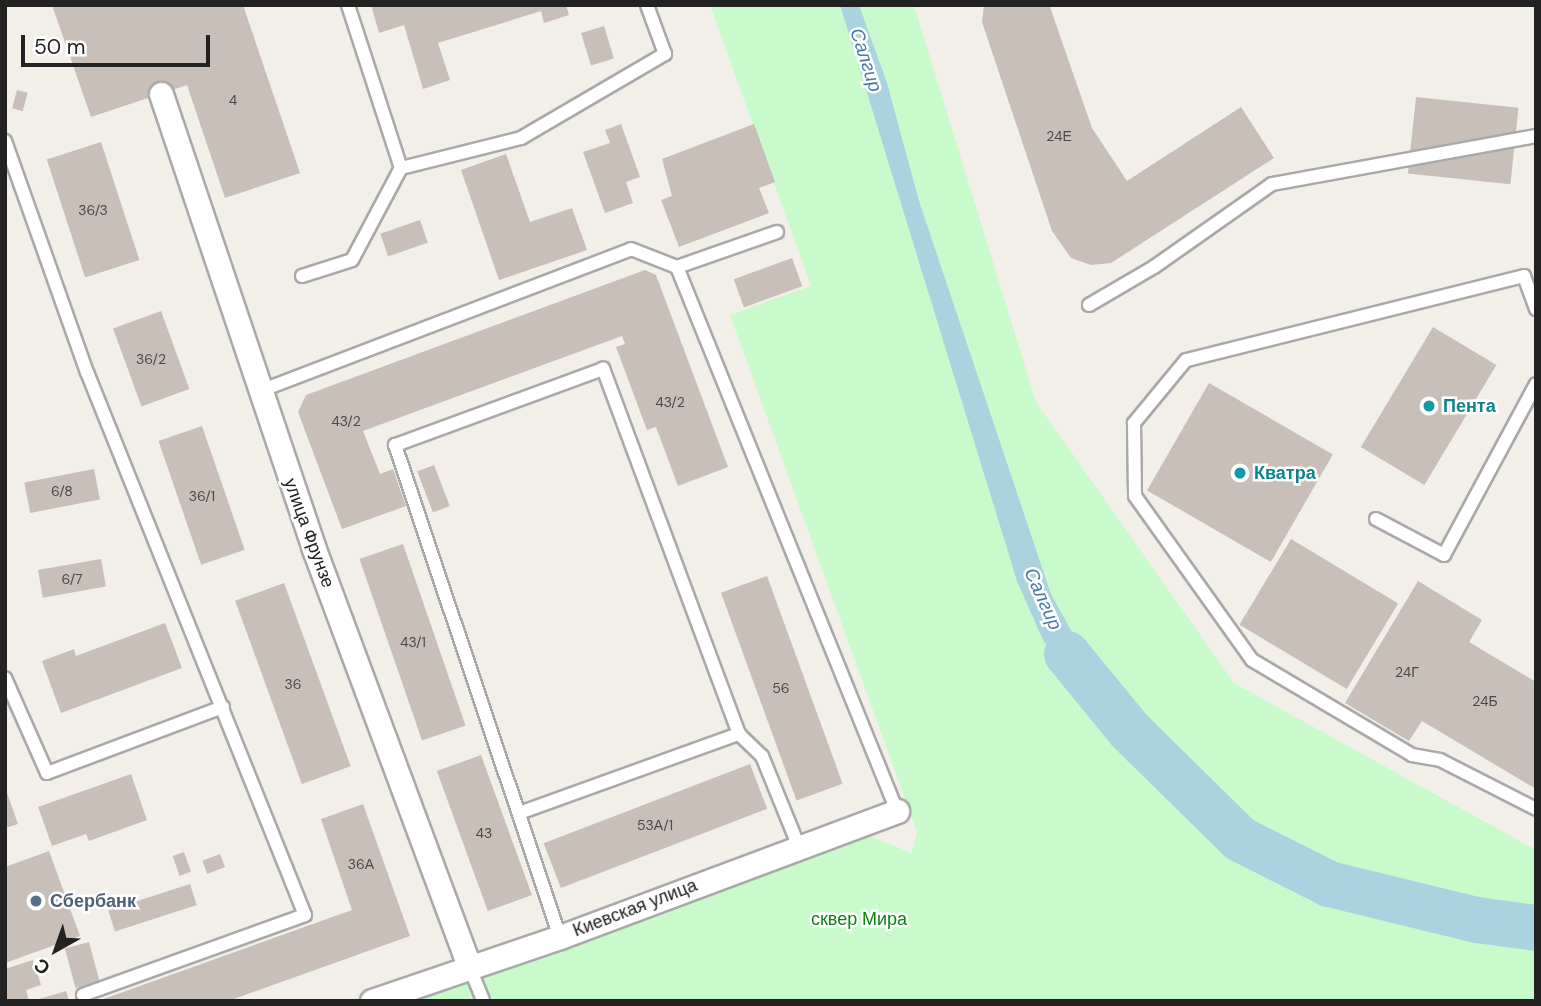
<!DOCTYPE html>
<meta charset="utf-8">
<style>
body{margin:0}
#map{position:relative;width:1541px;height:1006px;overflow:hidden;background:#f2efe9;font-family:"DM Sans",sans-serif}
div>[style]{position:absolute}
[style*='--x']{left:calc(var(--x)*1px);top:calc(var(--y)*1px);width:calc(var(--w)*1px);rotate:calc(var(--a)*1deg)}
.park>*{inset:0;background:#c8facc}
.water>*{inset:0;background:#aad3df}
.river>*{height:46px;margin:-23px;padding:0 23px;transform-origin:23px;border-radius:23px;background:#aad3df}
.building>*{inset:0;background:#c7bfb8;transform-origin:0 0}
.roads{filter:drop-shadow(2px 0 #a9a9a9) drop-shadow(-2px 0 #a9a9a9) drop-shadow(0 2px #a9a9a9) drop-shadow(0 -2px #a9a9a9)}
.service>*{height:12px;margin:-6px;padding:0 6px;transform-origin:6px;border-radius:6px;background:#fff}
.minor>*{height:23px;margin:-11.5px;padding:0 11.5px;transform-origin:11.5px;border-radius:11.5px;background:#fff}
.dots>*{width:19px;height:19px;translate:-50% -50%;box-sizing:border-box;border:4px solid #fff;border-radius:50%}
span{translate:-50% -50%;white-space:nowrap;text-align:center;line-height:1.15;-webkit-text-stroke:5px #fff;paint-order:stroke}
.number-label{font-size:14px;color:#4b4948}
.number-label span{-webkit-text-stroke-width:0}
.culture-label{font-size:18px;color:#0d838f;font-weight:700}
.left{translate:0 -50%;text-align:left}
.street-label{font-size:18px;color:#222}
.service-label{font-size:18px;color:#4e5e75;font-weight:700}
.park-label{font-size:18px;color:#0c8416}
.water-label{font-size:19px;color:#4a7aab;font-style:italic}
.frame{position:absolute;inset:0;border:7px solid #222;pointer-events:none}
.north{position:absolute;left:21px;top:915px;width:70px;height:70px;-webkit-text-stroke:5px #fff;paint-order:stroke;rotate:220deg;font-size:19px;font-weight:700;line-height:28px;text-align:center;color:#222}
.north::after{content:'';display:block;margin:auto;width:24px;height:32px;background:#222;clip-path:polygon(50% 0,100% 100%,50% 72%,0 100%)}
.scale{position:absolute;left:21px;top:35px;width:189px;height:32px;box-sizing:border-box;border:4px solid #222;border-top:0;padding-left:9px;font-size:21px;line-height:24px;white-space:nowrap;color:#222;-webkit-text-stroke:5px #fff;paint-order:stroke}
</style>
<div id="map">
<div class="park">
<i style="clip-path:polygon(710px 5px,914px 5px,1036px 402px,1234px 683px,1536px 850px,1536px 1001px,397px 1001px,859px 832px,912px 853px,917px 832px,730px 315px,811px 286px)"></i>
</div>
<div class="water">
<i style="clip-path:polygon(840px 5px,859px 5px,887px 83px,919px 201px,1051px 594px,1078px 643px,1116px 694px,1097px 714px,1043px 640px,1017px 581px)"></i>
</div>
<div class="river">
<i style="--x:1067;--y:654;--w:99;--a:50.7"></i>
<i style="--x:1130;--y:731;--w:154;--a:44.5"></i>
<i style="--x:1240;--y:839;--w:100;--a:26.8"></i>
<i style="--x:1329;--y:884;--w:152;--a:13.7"></i>
<i style="--x:1477;--y:920;--w:60;--a:7.7"></i>
</div>
<div class="building">
<i style="clip-path:polygon(52px 5px,243px 5px,300px 173px,225px 198px,187px 85px,91px 117px)"></i>
<i style="clip-path:polygon(371px 5px,566px 5px,569px 15px,544px 23px,541px 11px,438px 43px,450px 80px,423px 89px,404px 25px,379px 33px)"></i>
<i style="clip-path:polygon(984px 5px,1050px 7px,1092px 128px,1127px 181px,1241px 107px,1274px 158px,1111px 263px,1091px 265px,1071px 258px,1052px 231px,982px 22px)"></i>
<i style="left:604px;top:26px;width:34px;height:24px;rotate:73deg"></i>
<i style="left:17px;top:90px;width:11px;height:19px;rotate:15deg"></i>
<i style="left:1416px;top:97px;width:103px;height:77px;rotate:6deg"></i>
<i style="clip-path:polygon(621px 124px,640px 177px,626px 182px,633px 203px,605px 213px,583px 152px,610px 143px,605px 130px)"></i>
<i style="clip-path:polygon(754px 124px,775px 182px,759px 188px,769px 213px,679px 247px,661px 200px,672px 196px,662px 159px)"></i>
<i style="left:101px;top:142px;width:124px;height:57px;rotate:72deg"></i>
<i style="clip-path:polygon(506px 154px,530px 222px,572px 208px,587px 250px,499px 280px,461px 170px)"></i>
<i style="left:420px;top:220px;width:24px;height:42px;rotate:71deg"></i>
<i style="left:792px;top:258px;width:30px;height:62px;rotate:70deg"></i>
<i style="clip-path:polygon(645px 270px,656px 275px,728px 467px,678px 486px,656px 427px,647px 430px,616px 347px,625px 344px,622px 336px,363px 431px,380px 474px,393px 469px,406px 506px,342px 529px,298px 412px,306px 395px)"></i>
<i style="left:161px;top:311px;width:83px;height:51px;rotate:70deg"></i>
<i style="left:1433px;top:327px;width:74px;height:140px;rotate:31deg"></i>
<i style="left:1209px;top:383px;width:143px;height:124px;rotate:30deg"></i>
<i style="left:202px;top:426px;width:131px;height:46px;rotate:71deg"></i>
<i style="left:434px;top:465px;width:44px;height:18px;rotate:69deg"></i>
<i style="left:94px;top:469px;width:31px;height:71px;rotate:79deg"></i>
<i style="left:1291px;top:539px;width:125px;height:100px;rotate:31deg"></i>
<i style="left:403px;top:544px;width:192px;height:46px;rotate:71deg"></i>
<i style="left:101px;top:559px;width:28px;height:64px;rotate:80deg"></i>
<i style="left:767px;top:576px;width:221px;height:49px;rotate:70deg"></i>
<i style="clip-path:polygon(1418px 581px,1482px 620px,1469px 642px,1536px 682px,1536px 789px,1422px 721px,1409px 741px,1345px 703px)"></i>
<i style="left:284px;top:583px;width:195px;height:52px;rotate:70deg"></i>
<i style="clip-path:polygon(165px 623px,182px 668px,61px 713px,42px 661px,74px 649px,76px 656px)"></i>
<i style="left:481px;top:755px;width:149px;height:47px;rotate:70deg"></i>
<i style="left:750px;top:764px;width:48px;height:221px;rotate:69deg"></i>
<i style="clip-path:polygon(131px 774px,147px 820px,89px 841px,86px 834px,52px 846px,38px 807px)"></i>
<i style="clip-path:polygon(5px 787px,18px 824px,5px 828px)"></i>
<i style="clip-path:polygon(363px 804px,410px 936px,228px 1001px,98px 1001px,352px 910px,321px 819px)"></i>
<i style="clip-path:polygon(49px 851px,80px 936px,5px 963px,5px 867px)"></i>
<i style="left:184px;top:852px;width:21px;height:12px;rotate:71deg"></i>
<i style="left:220px;top:854px;width:14px;height:19px;rotate:69deg"></i>
<i style="left:190px;top:884px;width:22px;height:86px;rotate:72deg"></i>
<i style="left:89px;top:942px;width:41px;height:25px;rotate:75deg"></i>
<i style="clip-path:polygon(33px 960px,41px 985px,26px 990px,29px 1001px,5px 1001px,5px 969px)"></i>
<i style="clip-path:polygon(66px 991px,69px 1001px,36px 1001px,36px 1000px)"></i>
</div>
<div class="roads">
<div class="service">
<i style="--x:348;--y:5;--w:171;--a:72"></i>
<i style="--x:401;--y:168;--w:124;--a:-14"></i>
<i style="--x:521;--y:138;--w:167;--a:-30.3"></i>
<i style="--x:665;--y:54;--w:52;--a:-110.2"></i>
<i style="--x:5;--y:141;--w:245;--a:70.5"></i>
<i style="--x:87;--y:372;--w:585;--a:68.13"></i>
<i style="--x:305;--y:915;--w:236;--a:160.2"></i>
<i style="--x:677;--y:267;--w:587;--a:67.98"></i>
<i style="--x:302;--y:276;--w:52;--a:-17.7"></i>
<i style="--x:352;--y:260;--w:104;--a:-62"></i>
<i style="--x:1089;--y:305;--w:75;--a:-30.3"></i>
<i style="--x:1154;--y:267;--w:144;--a:-35.1"></i>
<i style="--x:1272;--y:184;--w:268;--a:-10.3"></i>
<i style="--x:1536;--y:309;--w:35;--a:-110"></i>
<i style="--x:1524;--y:276;--w:348;--a:166"></i>
<i style="--x:1186;--y:360;--w:82;--a:129.5"></i>
<i style="--x:1134;--y:423;--w:73;--a:89.2"></i>
<i style="--x:1135;--y:496;--w:201;--a:54.5"></i>
<i style="--x:1252;--y:660;--w:186;--a:30.7"></i>
<i style="--x:1412;--y:755;--w:28;--a:10"></i>
<i style="--x:1440;--y:760;--w:108;--a:27"></i>
<i style="--x:260;--y:391;--w:397;--a:-20.9"></i>
<i style="--x:631;--y:249;--w:49;--a:21.4"></i>
<i style="--x:677;--y:267;--w:106;--a:-19.3"></i>
<i style="--x:1376;--y:519;--w:77;--a:27.9"></i>
<i style="--x:1444;--y:555;--w:194;--a:-61.7"></i>
<i style="--x:5;--y:678;--w:104;--a:66.1"></i>
<i style="--x:47;--y:773;--w:188;--a:-20.6"></i>
<i style="--x:739;--y:734;--w:32;--a:44"></i>
<i style="--x:762;--y:756;--w:98;--a:67.9"></i>
<i style="--x:519;--y:813;--w:234;--a:-19.8"></i>
<i style="--x:739;--y:734;--w:390;--a:-110.4"></i>
<i style="--x:603;--y:369;--w:221;--a:159.9"></i>
<i style="--x:395;--y:445;--w:519;--a:71.46"></i>
<i style="--x:470;--y:968;--w:35;--a:68"></i>
</div>
<div class="minor">
<i style="--x:161;--y:94;--w:480;--a:71.4"></i>
<i style="--x:314;--y:549;--w:447;--a:69.6"></i>
<i style="--x:372;--y:1001;--w:199;--a:-18.8"></i>
<i style="--x:560;--y:937;--w:360;--a:-20.5"></i>
</div>
</div>
<div class="dots">
<i style="left:1429px;top:406px;background:#0f9aa8"></i>
<i style="left:1240px;top:473px;background:#0f9aa8"></i>
<i style="left:36px;top:901px;background:#5c6f8a"></i>
</div>
<div class="number-label">
<span style="left:233px;top:100px">4</span>
<span style="left:1059px;top:136px">24Е</span>
<span style="left:93px;top:210px">36/3</span>
<span style="left:151px;top:359px">36/2</span>
<span style="left:670px;top:402px">43/2</span>
<span style="left:346px;top:421px">43/2</span>
<span style="left:62px;top:491px">6/8</span>
<span style="left:202px;top:496px">36/1</span>
<span style="left:72px;top:579px">6/7</span>
<span style="left:413px;top:642px">43/1</span>
<span style="left:1407px;top:672px">24Г</span>
<span style="left:293px;top:684px">36</span>
<span style="left:781px;top:688px">56</span>
<span style="left:1485px;top:701px">24Б</span>
<span style="left:655px;top:825px">53А/1</span>
<span style="left:484px;top:833px">43</span>
<span style="left:361px;top:864px">36А</span>
</div>
<div class="culture-label">
<span class="left" style="left:1443px;top:406px">Пента</span>
<span class="left" style="left:1254px;top:473px">Кватра</span>
</div>
<div class="street-label">
<span style="left:309px;top:533px;rotate:70deg">улица Фрунзе</span>
<span style="left:635px;top:908px;rotate:-21deg">Киевская улица</span>
</div>
<div class="service-label">
<span class="left" style="left:50px;top:901px">Сбербанк</span>
</div>
<div class="park-label">
<span style="left:859px;top:919px">сквер Мира</span>
</div>
<div class="water-label">
<span style="left:866px;top:60px;rotate:72deg">Салгир</span>
<span style="left:1043px;top:599px;rotate:66deg">Салгир</span>
</div>
<div class="frame"></div>
<div class="north">С</div>
<div class="scale">50 m</div>
</div>
